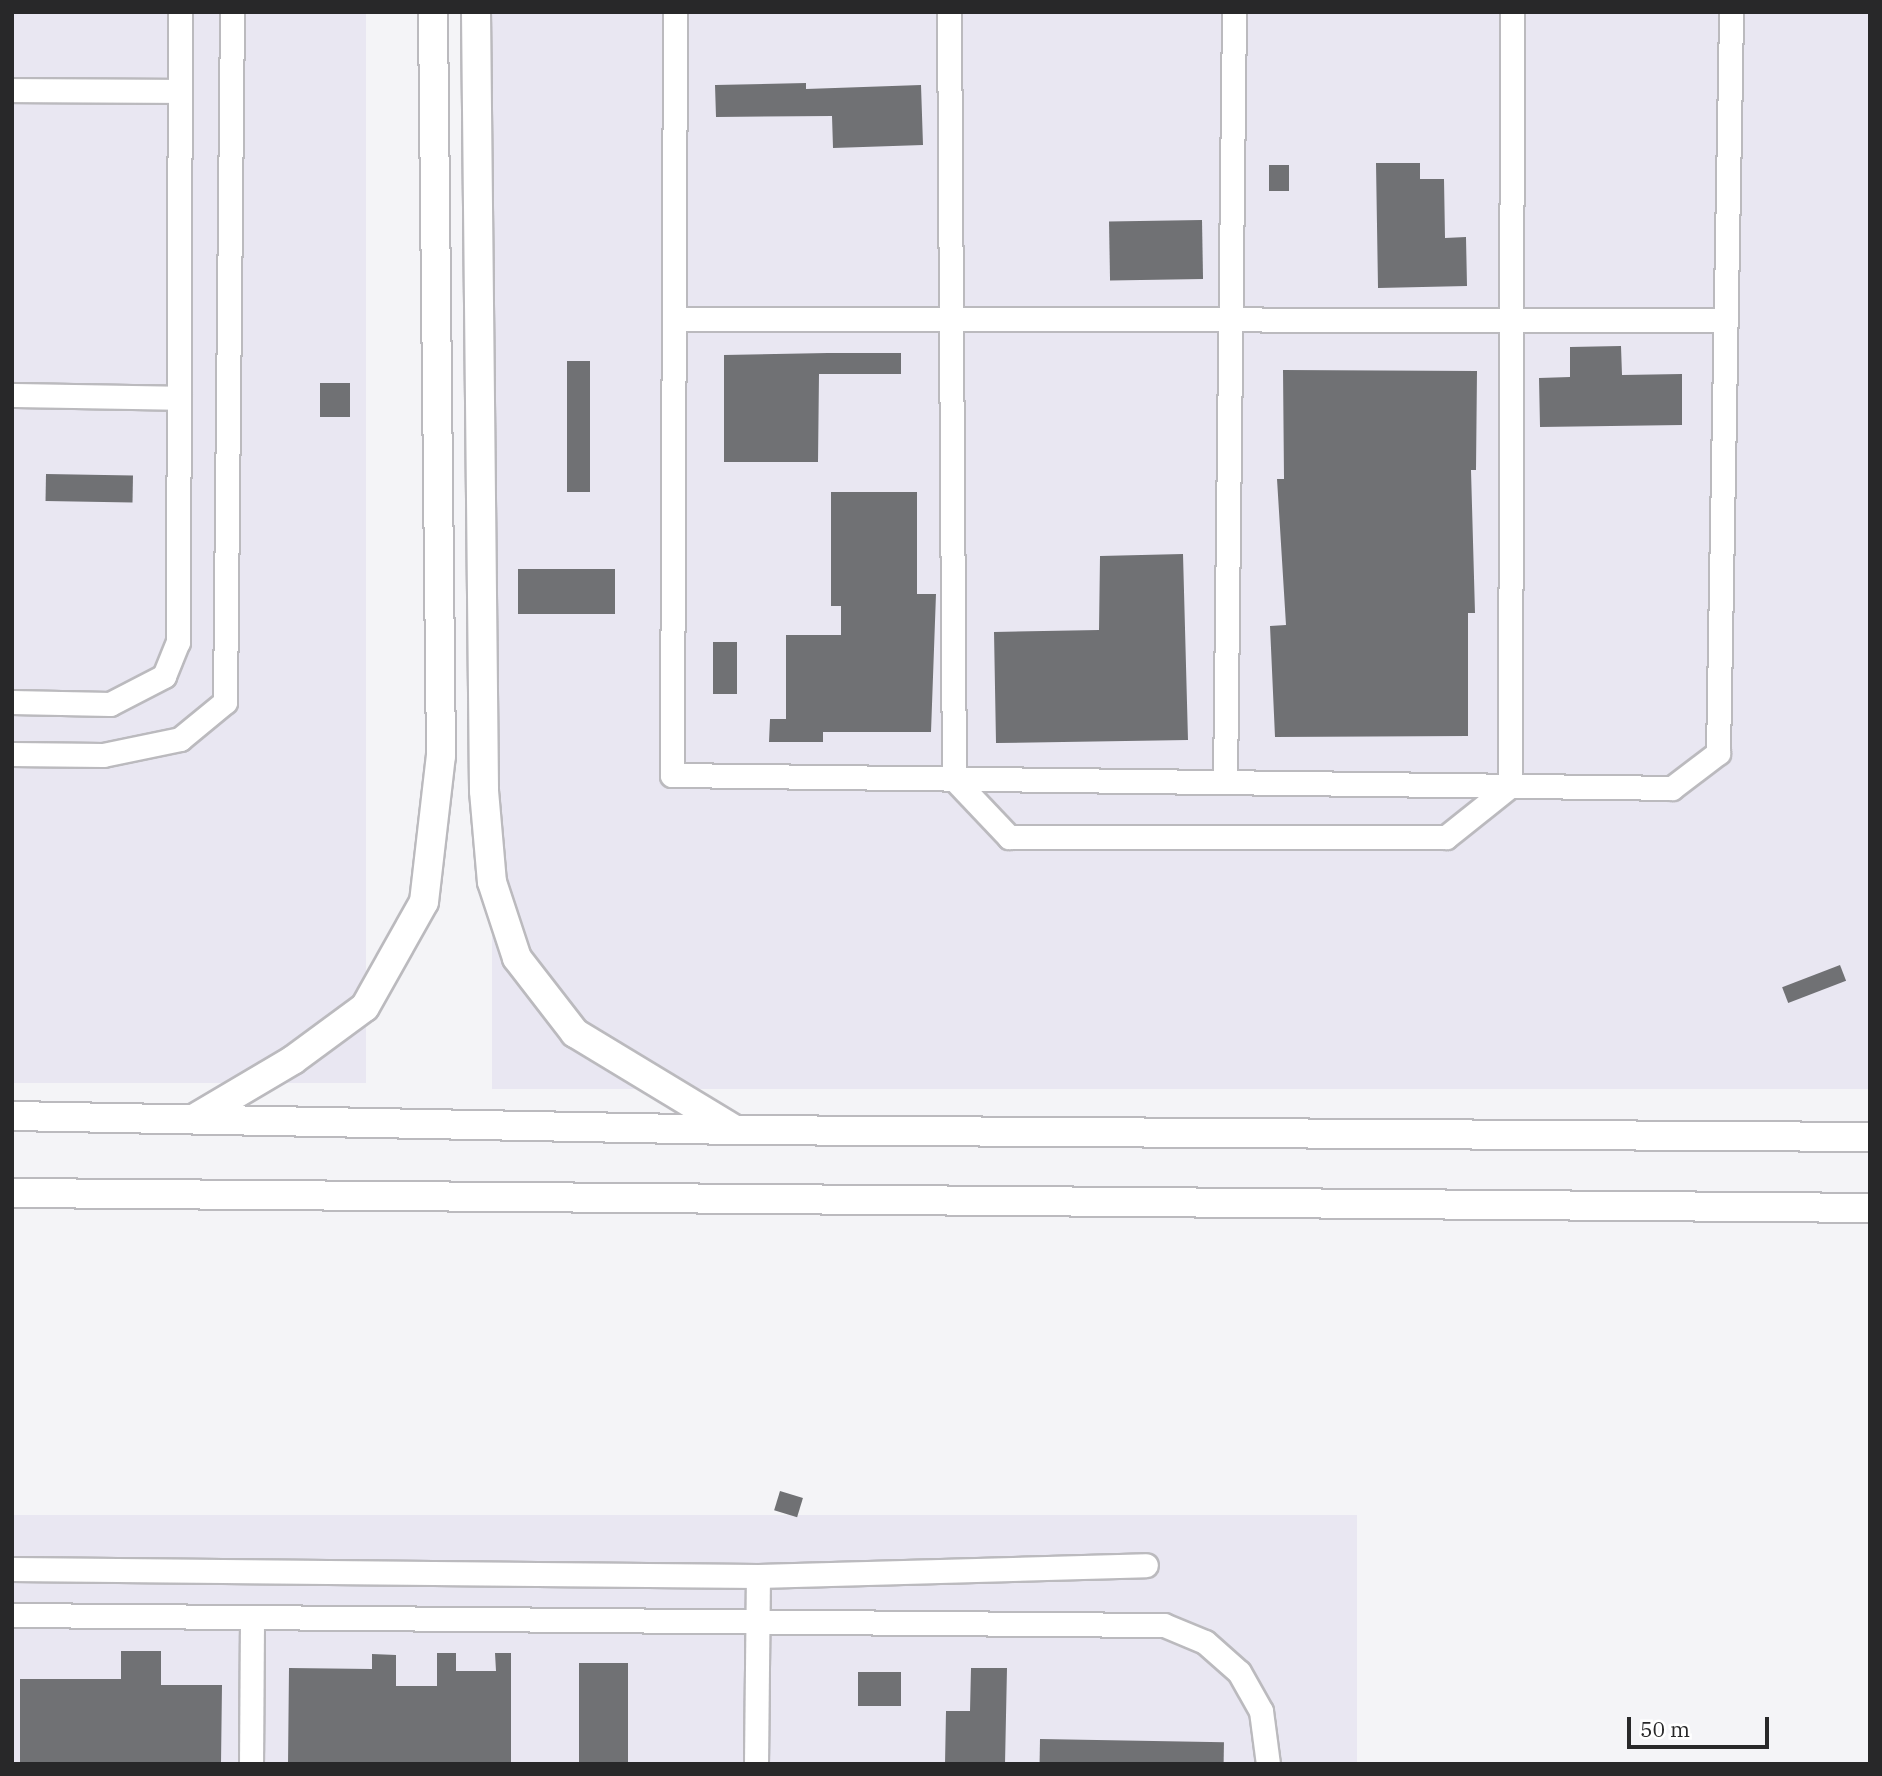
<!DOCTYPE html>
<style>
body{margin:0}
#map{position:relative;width:1882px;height:1776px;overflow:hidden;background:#f4f4f7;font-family:"IBM Plex Serif",serif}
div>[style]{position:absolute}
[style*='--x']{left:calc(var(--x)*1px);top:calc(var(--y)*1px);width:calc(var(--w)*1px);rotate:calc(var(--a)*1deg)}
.built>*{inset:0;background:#e9e7f2;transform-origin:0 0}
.building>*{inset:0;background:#707174;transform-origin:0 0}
.roads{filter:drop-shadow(2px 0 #bbbabe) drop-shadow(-2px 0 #bbbabe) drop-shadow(0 2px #bbbabe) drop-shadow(0 -2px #bbbabe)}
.minor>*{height:23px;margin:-11.5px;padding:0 11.5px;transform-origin:11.5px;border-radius:11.5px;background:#fff}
.major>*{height:28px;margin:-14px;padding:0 14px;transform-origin:14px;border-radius:14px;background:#fff}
span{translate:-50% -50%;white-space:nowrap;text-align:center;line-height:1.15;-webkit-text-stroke:5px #fff;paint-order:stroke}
.frame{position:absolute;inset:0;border:14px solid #282829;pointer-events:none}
.scale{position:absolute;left:1627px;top:1717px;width:142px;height:32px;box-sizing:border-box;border:4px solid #282829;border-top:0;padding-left:9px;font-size:21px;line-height:24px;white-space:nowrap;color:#282829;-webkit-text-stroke:5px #fff;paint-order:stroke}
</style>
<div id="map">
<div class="built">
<i style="left:12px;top:12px;width:354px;height:1071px"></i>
<i style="left:492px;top:12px;width:1378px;height:1077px"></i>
<i style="left:12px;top:1515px;width:1345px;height:249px"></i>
</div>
<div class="building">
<i style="clip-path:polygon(806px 83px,806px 89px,921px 85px,923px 145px,833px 148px,832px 116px,716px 117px,715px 85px)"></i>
<i style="clip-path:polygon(1376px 163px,1420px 163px,1420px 179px,1444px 179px,1445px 238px,1466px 237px,1467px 286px,1378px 288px)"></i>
<i style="left:1269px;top:165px;width:20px;height:26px"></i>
<i style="left:1202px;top:220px;width:59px;height:93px;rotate:89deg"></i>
<i style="clip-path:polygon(1621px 346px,1622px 375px,1682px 374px,1682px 425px,1540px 427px,1539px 378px,1570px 377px,1570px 347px)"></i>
<i style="clip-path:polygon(828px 353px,901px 353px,901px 374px,819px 374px,818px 462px,724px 462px,724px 355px)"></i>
<i style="left:567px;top:361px;width:23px;height:131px"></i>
<i style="clip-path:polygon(1283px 370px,1477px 371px,1476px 470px,1471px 470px,1475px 613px,1468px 613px,1468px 736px,1275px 737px,1270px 626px,1286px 625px,1277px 479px,1284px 479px)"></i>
<i style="left:320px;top:383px;width:30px;height:34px"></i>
<i style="left:46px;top:474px;width:87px;height:27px;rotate:1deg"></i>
<i style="clip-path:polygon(831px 492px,917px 492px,917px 594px,936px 594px,931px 732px,823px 732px,823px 742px,769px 742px,770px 719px,786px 719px,786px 635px,841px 635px,841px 606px,831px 606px)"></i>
<i style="clip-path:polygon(1183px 554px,1188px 740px,996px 743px,994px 632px,1099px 630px,1100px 556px)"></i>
<i style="left:518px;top:569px;width:97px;height:45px"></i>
<i style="left:713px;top:642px;width:24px;height:52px"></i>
<i style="left:1840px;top:965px;width:17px;height:62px;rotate:69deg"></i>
<i style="left:780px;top:1491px;width:24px;height:20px;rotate:17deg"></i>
<i style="clip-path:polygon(121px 1651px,161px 1651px,161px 1685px,222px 1685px,221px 1764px,20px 1764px,20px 1679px,121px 1679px)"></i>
<i style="clip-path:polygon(437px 1653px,456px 1653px,456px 1671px,496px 1671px,495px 1653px,511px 1653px,511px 1764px,288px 1764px,289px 1668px,372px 1669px,372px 1654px,396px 1655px,396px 1686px,437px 1686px)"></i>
<i style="left:579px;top:1663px;width:49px;height:101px"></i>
<i style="clip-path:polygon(971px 1668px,1007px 1668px,1005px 1764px,945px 1764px,946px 1711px,970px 1711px)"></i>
<i style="left:858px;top:1672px;width:43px;height:34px"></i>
<i style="left:1040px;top:1739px;width:184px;height:25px;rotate:1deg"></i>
</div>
<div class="roads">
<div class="minor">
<i style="--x:675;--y:12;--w:763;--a:90.23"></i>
<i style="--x:672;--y:775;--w:1000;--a:0.74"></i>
<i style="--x:1672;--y:788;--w:58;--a:-37.3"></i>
<i style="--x:1718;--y:753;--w:741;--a:-88.99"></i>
<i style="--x:949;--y:12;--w:767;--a:89.63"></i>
<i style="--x:954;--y:779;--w:80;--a:46.5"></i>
<i style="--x:1009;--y:837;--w:437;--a:0"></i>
<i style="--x:1446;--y:837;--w:82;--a:-38.6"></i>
<i style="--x:1510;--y:786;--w:774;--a:-89.85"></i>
<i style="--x:12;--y:90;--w:168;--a:0.3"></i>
<i style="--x:674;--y:319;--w:1052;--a:0.05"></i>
<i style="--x:12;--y:395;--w:167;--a:1"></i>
<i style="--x:12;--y:702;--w:98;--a:1.2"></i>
<i style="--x:110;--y:704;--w:61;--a:-27.4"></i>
<i style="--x:164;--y:676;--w:37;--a:-68"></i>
<i style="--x:178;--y:642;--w:630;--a:-89.82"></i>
<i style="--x:12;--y:754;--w:91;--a:0.6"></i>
<i style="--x:103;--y:755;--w:79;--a:-11.7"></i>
<i style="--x:180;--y:739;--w:58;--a:-39.4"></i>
<i style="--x:225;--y:702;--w:690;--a:-89.42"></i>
<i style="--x:1225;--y:782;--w:770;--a:-89.33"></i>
<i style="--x:12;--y:1569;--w:746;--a:0.54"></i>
<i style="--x:758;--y:1576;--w:388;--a:-1.6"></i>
<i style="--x:12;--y:1615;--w:1152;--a:0.5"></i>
<i style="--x:1164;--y:1625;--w:44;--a:22.5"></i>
<i style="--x:1205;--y:1642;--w:45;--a:41.4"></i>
<i style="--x:1239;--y:1672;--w:45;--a:60.6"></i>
<i style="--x:1261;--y:1711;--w:53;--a:82.5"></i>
<i style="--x:251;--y:1764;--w:147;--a:-89.6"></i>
<i style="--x:756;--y:1764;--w:188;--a:-89.4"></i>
</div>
<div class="major">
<i style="--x:476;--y:12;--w:779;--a:89.41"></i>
<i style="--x:484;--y:791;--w:91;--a:85"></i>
<i style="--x:492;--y:882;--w:80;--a:71.8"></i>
<i style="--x:517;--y:958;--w:95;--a:52.3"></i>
<i style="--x:575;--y:1033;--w:184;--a:31.2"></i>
<i style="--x:12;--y:1116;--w:722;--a:1.11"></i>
<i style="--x:734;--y:1130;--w:1136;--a:0.35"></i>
<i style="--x:195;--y:1118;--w:114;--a:-30.6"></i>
<i style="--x:293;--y:1060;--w:89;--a:-36.4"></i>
<i style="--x:365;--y:1007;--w:120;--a:-60.7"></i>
<i style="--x:424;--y:902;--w:147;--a:-83.4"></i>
<i style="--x:441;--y:756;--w:744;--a:-90.62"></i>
<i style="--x:12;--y:1193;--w:1858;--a:0.46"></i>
</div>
</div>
<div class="frame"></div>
<div class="scale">50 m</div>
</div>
